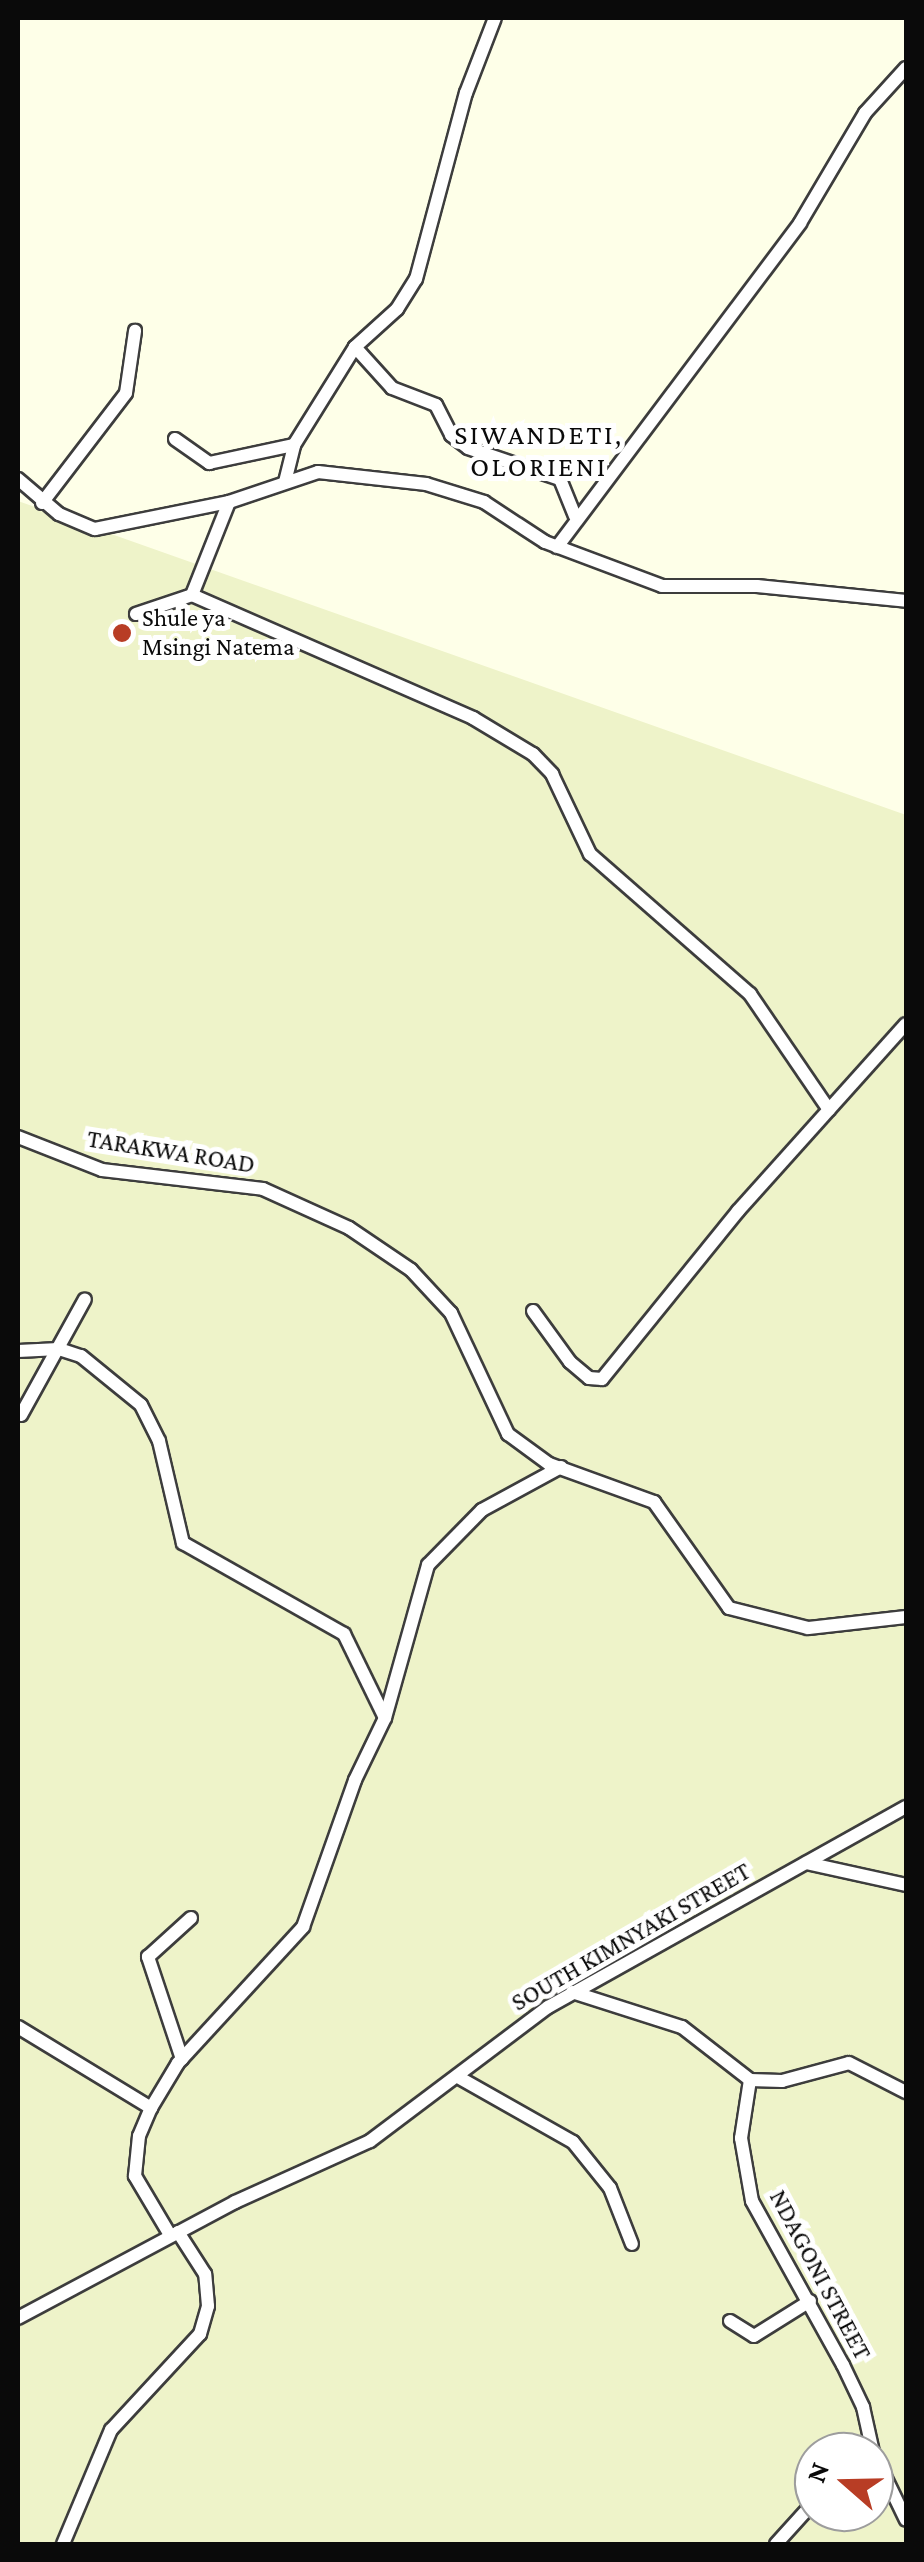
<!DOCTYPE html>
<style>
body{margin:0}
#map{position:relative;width:924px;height:2562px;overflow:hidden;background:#feffe8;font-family:"Crimson Pro",serif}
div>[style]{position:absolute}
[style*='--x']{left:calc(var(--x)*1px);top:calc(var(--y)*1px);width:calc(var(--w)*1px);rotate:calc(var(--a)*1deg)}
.farmland>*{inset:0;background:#eef3c9}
.roads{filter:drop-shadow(2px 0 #3d3d3d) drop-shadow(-2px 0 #3d3d3d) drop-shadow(0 2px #3d3d3d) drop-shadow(0 -2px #3d3d3d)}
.minor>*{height:12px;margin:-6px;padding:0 6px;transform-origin:6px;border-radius:6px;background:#fff}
.dots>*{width:28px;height:28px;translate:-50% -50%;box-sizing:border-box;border:5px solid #fff;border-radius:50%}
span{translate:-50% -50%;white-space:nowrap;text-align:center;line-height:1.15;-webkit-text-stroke:10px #fff;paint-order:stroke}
.poi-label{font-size:25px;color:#0a0a0a}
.left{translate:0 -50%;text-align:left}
.street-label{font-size:25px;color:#0a0a0a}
.neighbourhood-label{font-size:28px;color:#0a0a0a;letter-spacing:2.5px}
.frame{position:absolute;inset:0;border:20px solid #0a0a0a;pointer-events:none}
.north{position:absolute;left:794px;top:2432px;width:100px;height:100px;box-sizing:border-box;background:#fff;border:2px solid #9d9d9d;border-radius:50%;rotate:290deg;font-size:28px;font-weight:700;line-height:40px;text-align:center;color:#0a0a0a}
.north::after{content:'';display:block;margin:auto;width:35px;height:45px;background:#b83d25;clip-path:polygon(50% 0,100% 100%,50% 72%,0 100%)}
</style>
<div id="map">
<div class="farmland">
<i style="clip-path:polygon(evenodd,18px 501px,906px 815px,906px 2544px,18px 2544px,18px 501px,814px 2452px,874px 2452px,874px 2512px,814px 2512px,814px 2452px)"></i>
</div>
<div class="roads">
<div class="minor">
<i style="--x:355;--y:347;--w:55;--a:47.9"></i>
<i style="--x:392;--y:388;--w:47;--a:21.1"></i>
<i style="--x:436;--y:405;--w:34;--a:63"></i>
<i style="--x:451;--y:435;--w:21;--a:37"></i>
<i style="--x:468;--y:448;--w:97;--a:18.6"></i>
<i style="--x:560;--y:479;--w:40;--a:68"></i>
<i style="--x:175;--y:439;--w:42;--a:35.2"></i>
<i style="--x:209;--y:463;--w:87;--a:-12"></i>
<i style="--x:18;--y:479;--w:54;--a:40.5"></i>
<i style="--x:59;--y:514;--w:39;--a:23"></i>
<i style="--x:95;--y:529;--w:137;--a:-11.4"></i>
<i style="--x:229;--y:502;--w:94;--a:-18.6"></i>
<i style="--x:318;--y:472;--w:109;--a:6.3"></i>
<i style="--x:426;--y:484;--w:61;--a:17.2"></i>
<i style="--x:484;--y:502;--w:73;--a:33.3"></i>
<i style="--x:545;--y:542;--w:125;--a:20.6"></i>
<i style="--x:662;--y:586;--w:95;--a:0"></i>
<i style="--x:757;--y:586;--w:150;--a:5.7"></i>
<i style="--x:285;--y:482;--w:38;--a:-76"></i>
<i style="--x:294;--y:445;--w:115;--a:-58.1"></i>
<i style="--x:355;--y:347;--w:57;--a:-42.1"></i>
<i style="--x:397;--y:309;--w:36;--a:-58"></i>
<i style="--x:416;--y:279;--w:193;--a:-75"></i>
<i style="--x:466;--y:93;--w:80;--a:-68.9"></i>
<i style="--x:42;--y:503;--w:138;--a:-52.6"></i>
<i style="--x:126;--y:393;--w:63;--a:-81.7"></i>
<i style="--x:557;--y:547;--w:405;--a:-53.1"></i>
<i style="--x:800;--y:223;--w:128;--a:-59.4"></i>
<i style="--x:865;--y:113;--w:61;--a:-47.7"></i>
<i style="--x:192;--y:595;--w:307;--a:23.6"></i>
<i style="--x:473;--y:718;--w:70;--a:31"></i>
<i style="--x:533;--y:754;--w:28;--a:46"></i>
<i style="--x:552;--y:774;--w:89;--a:64.6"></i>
<i style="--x:590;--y:854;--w:213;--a:41.2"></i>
<i style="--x:750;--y:994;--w:140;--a:55.7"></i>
<i style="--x:136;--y:614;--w:59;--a:-18.7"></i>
<i style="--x:192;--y:595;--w:100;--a:-68.3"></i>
<i style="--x:18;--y:1137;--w:90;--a:21.4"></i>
<i style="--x:102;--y:1170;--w:162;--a:6.7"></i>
<i style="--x:263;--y:1189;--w:94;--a:24.4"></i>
<i style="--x:349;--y:1228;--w:75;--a:34.1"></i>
<i style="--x:411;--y:1270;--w:59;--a:47.1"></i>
<i style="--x:451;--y:1313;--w:134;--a:64.8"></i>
<i style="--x:508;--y:1434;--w:51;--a:36.2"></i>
<i style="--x:549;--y:1464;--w:112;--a:19.9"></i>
<i style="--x:654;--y:1502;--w:130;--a:54.7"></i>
<i style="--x:729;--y:1608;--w:81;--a:14.2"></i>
<i style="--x:808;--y:1628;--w:99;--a:-6.4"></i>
<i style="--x:533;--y:1311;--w:63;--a:54"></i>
<i style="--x:570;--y:1362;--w:25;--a:40"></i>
<i style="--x:589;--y:1378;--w:13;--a:4"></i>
<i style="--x:602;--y:1379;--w:216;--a:-51"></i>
<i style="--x:738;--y:1211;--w:251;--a:-48.1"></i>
<i style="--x:18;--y:1351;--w:41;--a:-2.8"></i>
<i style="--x:59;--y:1349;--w:23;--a:18"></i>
<i style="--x:81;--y:1356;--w:77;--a:39.2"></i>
<i style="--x:141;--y:1405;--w:40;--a:63.4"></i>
<i style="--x:159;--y:1441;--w:105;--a:76.8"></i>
<i style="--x:183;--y:1543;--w:185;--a:29.5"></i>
<i style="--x:344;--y:1634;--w:93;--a:64"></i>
<i style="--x:21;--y:1415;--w:132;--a:-61.1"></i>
<i style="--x:806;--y:1863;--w:102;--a:12.4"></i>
<i style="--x:572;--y:1992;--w:115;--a:17.7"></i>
<i style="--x:682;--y:2027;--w:86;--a:37.9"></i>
<i style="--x:750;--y:2080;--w:59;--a:98.8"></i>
<i style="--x:741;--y:2138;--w:64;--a:80.1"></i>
<i style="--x:752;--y:2201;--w:188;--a:61"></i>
<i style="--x:843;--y:2365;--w:47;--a:64.5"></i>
<i style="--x:863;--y:2407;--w:46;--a:77.5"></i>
<i style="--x:18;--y:2027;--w:156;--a:31.3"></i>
<i style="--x:182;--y:2059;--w:108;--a:-108.4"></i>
<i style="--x:148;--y:1957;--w:58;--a:-42.2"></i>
<i style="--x:458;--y:2077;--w:132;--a:29.5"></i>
<i style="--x:573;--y:2142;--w:59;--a:51.2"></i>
<i style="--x:610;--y:2188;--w:60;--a:68.6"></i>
<i style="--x:750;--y:2080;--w:32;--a:2"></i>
<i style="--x:782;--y:2081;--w:69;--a:-15"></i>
<i style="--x:849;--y:2063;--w:64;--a:27"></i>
<i style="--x:170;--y:2235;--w:69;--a:-120.7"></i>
<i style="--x:135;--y:2176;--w:40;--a:-84.3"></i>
<i style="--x:139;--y:2136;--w:30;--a:-67"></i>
<i style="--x:151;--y:2108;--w:52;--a:-59"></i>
<i style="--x:178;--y:2063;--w:185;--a:-47.4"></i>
<i style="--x:303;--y:1927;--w:156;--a:-70.5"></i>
<i style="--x:355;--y:1780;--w:69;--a:-64.2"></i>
<i style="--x:385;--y:1718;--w:159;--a:-74.3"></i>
<i style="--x:428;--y:1565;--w:77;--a:-45.5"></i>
<i style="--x:482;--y:1510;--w:90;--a:-28.6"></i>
<i style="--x:18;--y:2318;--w:246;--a:-28.1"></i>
<i style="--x:235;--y:2202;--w:148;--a:-24.3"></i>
<i style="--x:370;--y:2141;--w:223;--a:-37"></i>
<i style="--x:548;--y:2007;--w:410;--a:-29.2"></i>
<i style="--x:730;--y:2321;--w:28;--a:32"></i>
<i style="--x:754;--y:2336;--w:66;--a:-32"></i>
<i style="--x:874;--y:2454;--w:73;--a:64.1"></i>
<i style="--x:63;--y:2544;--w:124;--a:-67.2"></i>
<i style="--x:111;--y:2430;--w:131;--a:-47.2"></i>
<i style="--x:200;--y:2334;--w:29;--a:-74"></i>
<i style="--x:208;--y:2306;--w:32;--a:-95"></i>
<i style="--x:205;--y:2274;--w:50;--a:-122.7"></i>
<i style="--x:776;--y:2544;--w:57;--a:-47.9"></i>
</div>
</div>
<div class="dots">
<i style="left:122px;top:633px;background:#b83d25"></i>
</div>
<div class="poi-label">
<span class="left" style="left:142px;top:633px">Shule ya<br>Msingi Natema</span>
</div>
<div class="street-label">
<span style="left:171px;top:1152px;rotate:9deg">TARAKWA ROAD</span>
<span style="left:631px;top:1937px;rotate:-30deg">SOUTH KIMNYAKI STREET</span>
<span style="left:820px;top:2275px;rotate:62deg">NDAGONI STREET</span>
</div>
<div class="neighbourhood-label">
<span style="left:539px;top:451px">SIWANDETI,<br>OLORIENI</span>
</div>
<div class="frame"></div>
<div class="north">N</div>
</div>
